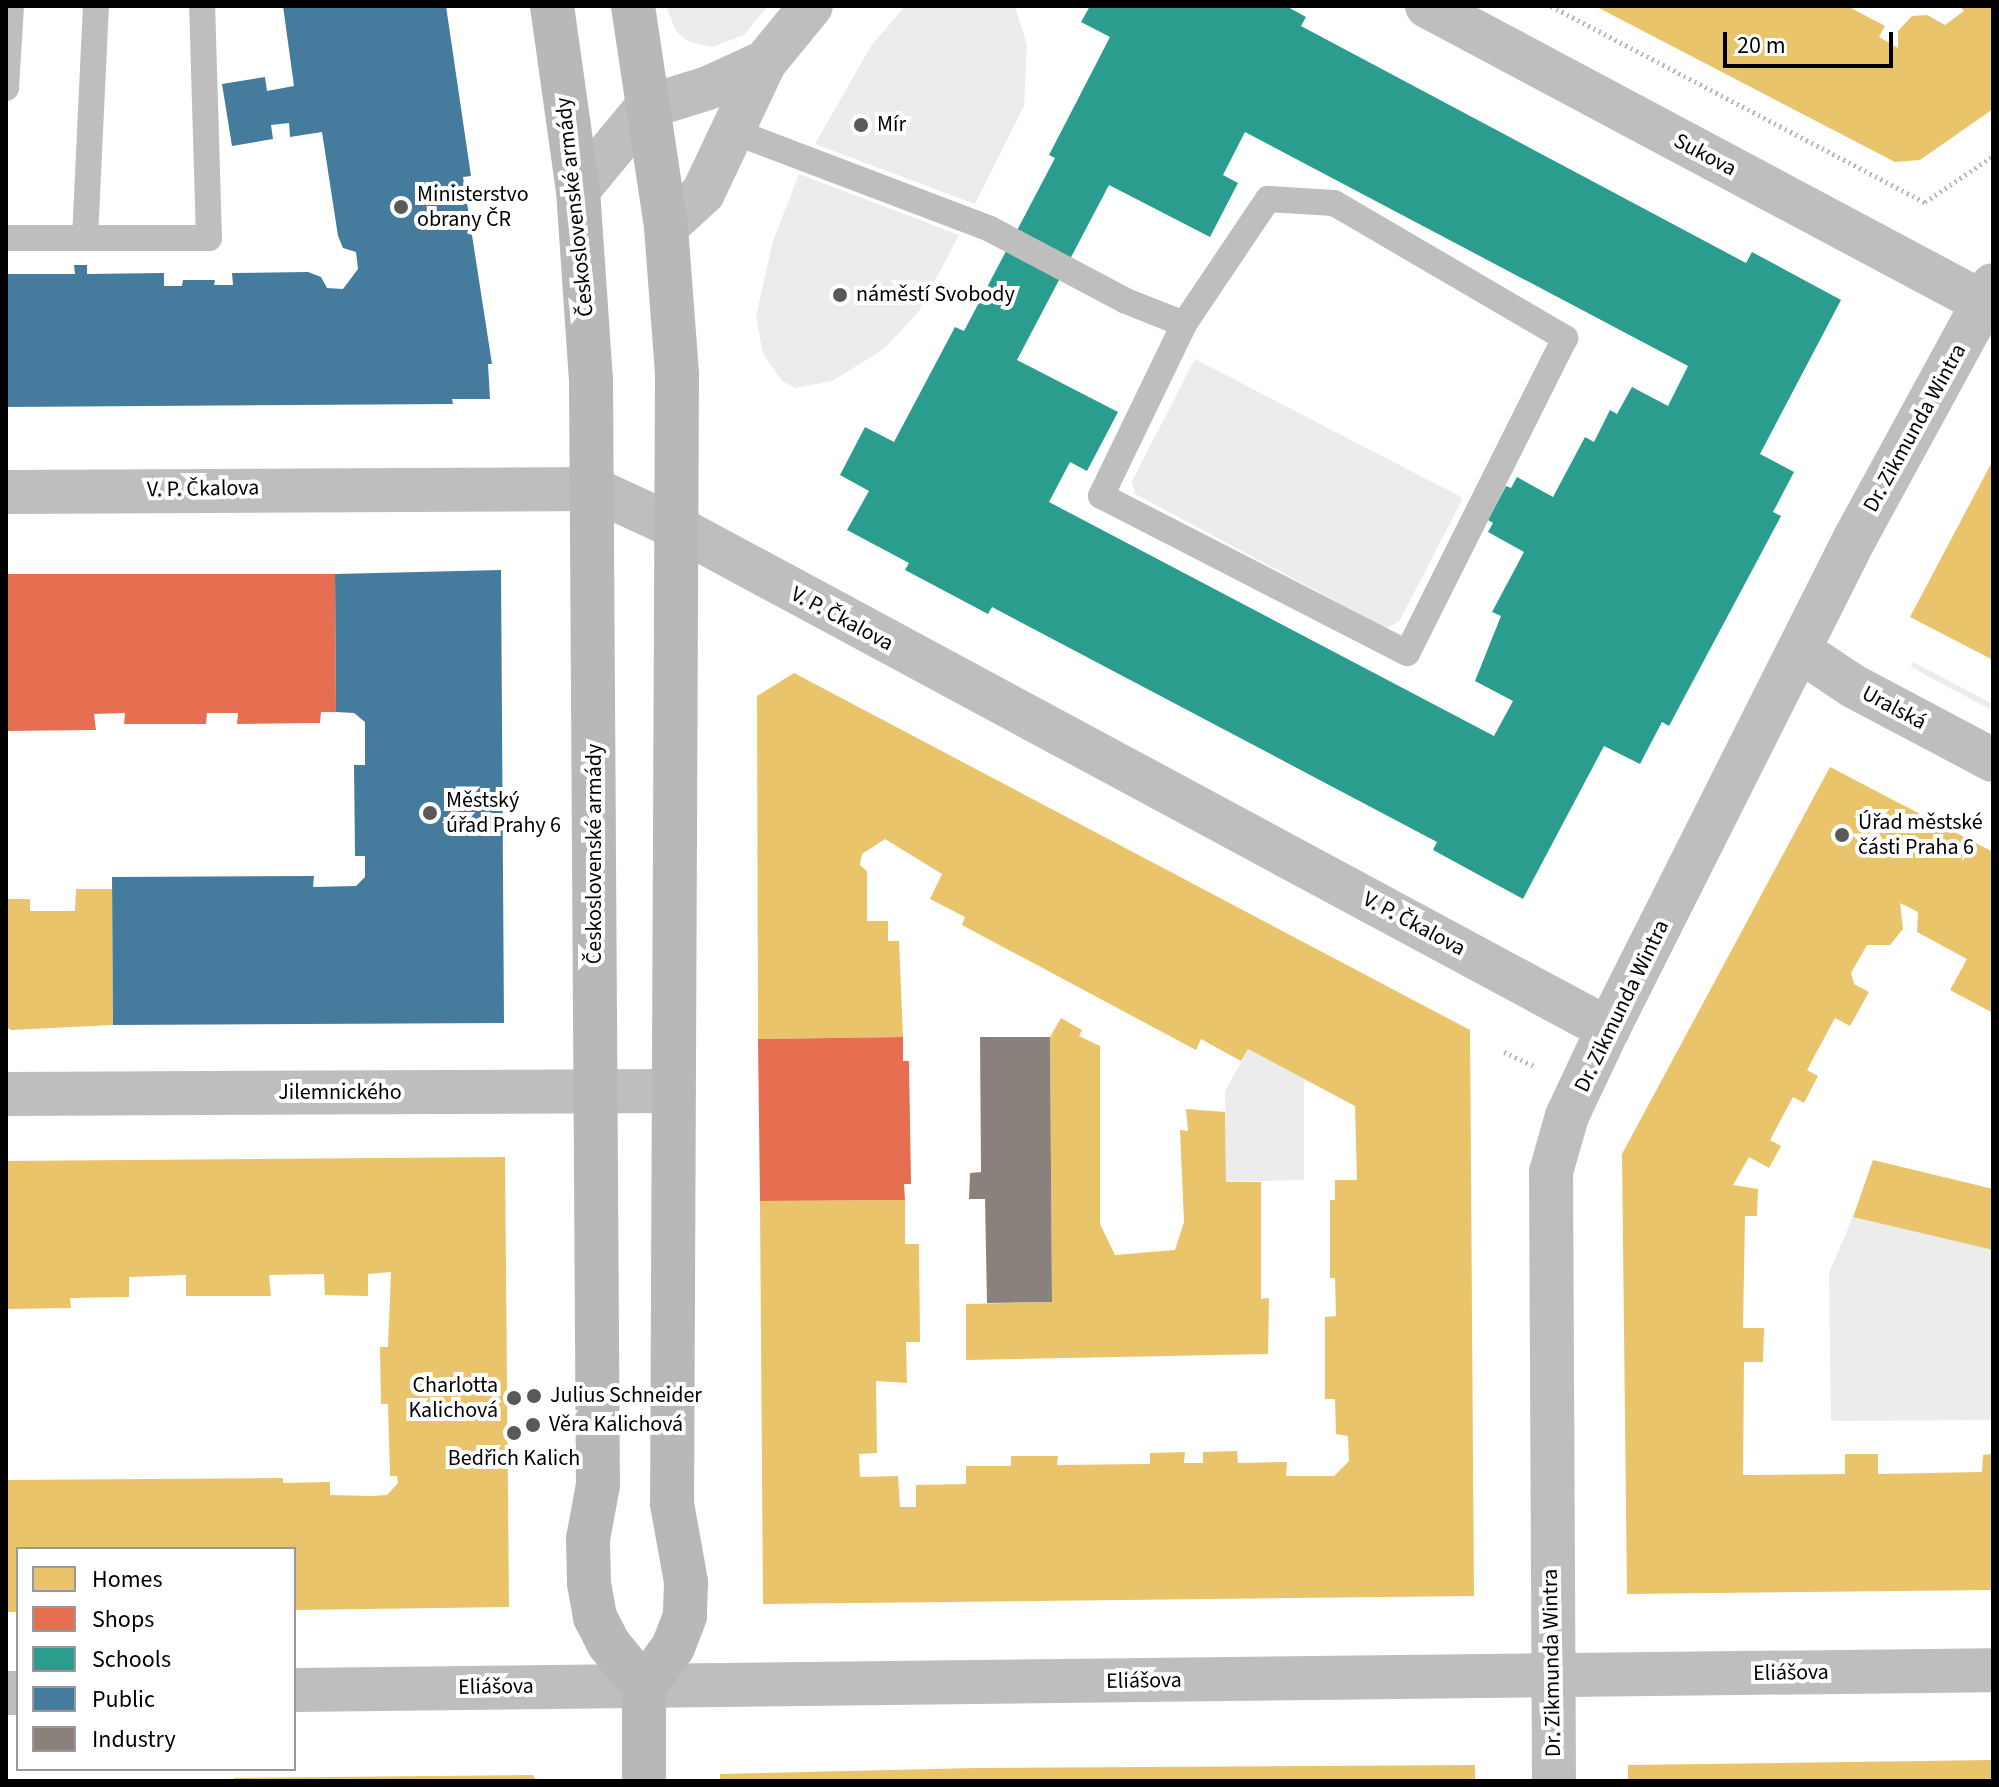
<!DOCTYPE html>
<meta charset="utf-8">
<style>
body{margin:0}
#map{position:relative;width:1999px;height:1787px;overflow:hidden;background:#fff;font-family:"Source Sans 3",sans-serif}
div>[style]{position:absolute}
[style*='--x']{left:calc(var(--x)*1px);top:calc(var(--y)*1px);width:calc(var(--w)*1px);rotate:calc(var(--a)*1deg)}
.green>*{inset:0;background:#ececec}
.homes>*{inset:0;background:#e9c46a}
.shops>*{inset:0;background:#e76f51}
.schools>*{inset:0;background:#2a9d8f}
.public>*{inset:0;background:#457b9d}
.industry>*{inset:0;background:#8a817c}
.path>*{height:5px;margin-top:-2.5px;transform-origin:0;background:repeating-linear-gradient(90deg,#b9b9b9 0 2px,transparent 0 6px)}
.service>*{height:26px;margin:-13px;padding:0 13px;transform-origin:13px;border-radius:13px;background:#bebebe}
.minor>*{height:44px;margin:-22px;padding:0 22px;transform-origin:22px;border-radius:22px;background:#bebebe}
.tertiary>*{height:44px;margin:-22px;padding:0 22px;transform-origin:22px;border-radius:22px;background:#bebebe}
.secondary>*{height:44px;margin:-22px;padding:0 22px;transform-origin:22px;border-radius:22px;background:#b8b8b8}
.dots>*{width:22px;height:22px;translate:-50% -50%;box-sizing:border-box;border:4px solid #fff;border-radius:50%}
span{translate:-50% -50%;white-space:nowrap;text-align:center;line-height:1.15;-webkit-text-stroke:8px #fff;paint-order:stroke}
.poi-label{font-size:22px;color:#000}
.left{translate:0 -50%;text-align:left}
.right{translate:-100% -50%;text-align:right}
.street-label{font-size:22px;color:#000}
.frame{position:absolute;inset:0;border:8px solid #000;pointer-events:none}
.legend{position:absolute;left:16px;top:1547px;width:280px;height:224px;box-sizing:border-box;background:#fff;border:2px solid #999;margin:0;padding:10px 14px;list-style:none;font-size:24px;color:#000}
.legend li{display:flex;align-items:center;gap:16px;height:40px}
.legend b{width:40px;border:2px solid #999}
.scale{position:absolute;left:1723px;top:32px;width:170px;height:36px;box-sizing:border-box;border:4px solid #000;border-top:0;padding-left:10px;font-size:24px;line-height:28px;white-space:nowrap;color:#000;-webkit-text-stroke:6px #fff;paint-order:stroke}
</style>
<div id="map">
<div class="green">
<i style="clip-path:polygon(666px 6px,768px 6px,744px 35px,712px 47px,689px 42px,676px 31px)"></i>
<i style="clip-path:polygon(905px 6px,1015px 6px,1027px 45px,1024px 106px,975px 204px,815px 144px,871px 46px)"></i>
<i style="clip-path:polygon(799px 174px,959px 235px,920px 310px,884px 349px,832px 381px,795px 388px,782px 381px,763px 354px,756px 316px,773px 241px)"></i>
<i style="clip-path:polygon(1195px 359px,1463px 498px,1399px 622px,1386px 628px,1135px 494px,1132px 481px)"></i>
<i style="clip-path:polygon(1913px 662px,1993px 704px,1993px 711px,1911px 667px)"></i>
<i style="clip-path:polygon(1248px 1049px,1304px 1079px,1304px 1180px,1226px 1182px,1225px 1091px)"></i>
<i style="clip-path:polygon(1853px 1217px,1993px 1250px,1993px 1420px,1831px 1421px,1829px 1273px)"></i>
</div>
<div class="homes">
<i style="clip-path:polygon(1595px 6px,1847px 6px,1885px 26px,1879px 37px,1898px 48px,1898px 31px,1912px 16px,1927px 15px,1945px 25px,1964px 11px,1960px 6px,1993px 6px,1993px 109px,1920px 160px,1895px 162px)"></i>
<i style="clip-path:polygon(1993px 460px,1993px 660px,1910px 617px)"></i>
<i style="clip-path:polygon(794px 673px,1470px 1030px,1474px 1596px,763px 1604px,760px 1201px,905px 1200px,905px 1244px,919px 1244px,920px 1342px,906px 1342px,907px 1383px,876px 1381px,877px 1453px,859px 1454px,860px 1477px,898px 1476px,900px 1507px,916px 1507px,916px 1485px,966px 1484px,966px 1466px,1011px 1466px,1011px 1456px,1058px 1456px,1057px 1465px,1150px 1464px,1150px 1453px,1185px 1452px,1184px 1463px,1203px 1463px,1203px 1452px,1237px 1451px,1238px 1463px,1287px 1462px,1286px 1476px,1334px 1476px,1349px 1461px,1348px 1436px,1336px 1434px,1335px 1399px,1325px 1399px,1325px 1317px,1336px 1316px,1335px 1278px,1330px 1278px,1330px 1200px,1335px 1200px,1335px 1180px,1357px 1180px,1355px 1106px,1248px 1049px,1241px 1061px,1201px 1039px,1196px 1050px,962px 925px,965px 917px,930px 899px,942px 874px,885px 839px,862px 854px,860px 865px,867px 871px,867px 921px,888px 921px,888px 941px,899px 941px,903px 1037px,758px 1039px,757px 696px)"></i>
<i style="clip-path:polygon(1830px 767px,1993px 852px,1993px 1013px,1950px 990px,1967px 959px,1917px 932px,1918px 912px,1900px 903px,1903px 929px,1890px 945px,1867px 945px,1851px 973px,1854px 984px,1869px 992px,1850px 1026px,1835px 1018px,1807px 1070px,1818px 1076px,1804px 1103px,1793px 1097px,1770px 1140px,1781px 1146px,1769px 1168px,1749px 1157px,1733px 1185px,1758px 1189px,1757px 1216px,1745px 1216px,1743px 1328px,1764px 1328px,1763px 1362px,1744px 1362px,1743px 1475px,1845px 1474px,1845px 1454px,1878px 1454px,1878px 1474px,1982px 1472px,1983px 1455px,1993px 1454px,1993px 1590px,1627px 1594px,1622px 1154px)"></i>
<i style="clip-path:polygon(76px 889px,112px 889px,113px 1025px,11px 1030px,6px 1027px,6px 899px,30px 899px,30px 911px,75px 911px)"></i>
<i style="clip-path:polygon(1061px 1018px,1082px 1030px,1079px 1036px,1100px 1046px,1100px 1224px,1115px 1255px,1175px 1250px,1184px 1222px,1180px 1130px,1188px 1131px,1186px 1109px,1225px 1112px,1226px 1182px,1261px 1182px,1261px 1299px,1269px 1298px,1268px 1354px,966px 1360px,966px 1304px,1052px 1302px,1050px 1037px)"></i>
<i style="clip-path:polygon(505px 1157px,509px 1607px,294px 1610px,294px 1549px,18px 1549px,18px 1612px,6px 1612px,6px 1480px,283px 1478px,283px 1483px,330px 1482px,330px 1495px,371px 1496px,387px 1495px,398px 1483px,397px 1476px,390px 1476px,388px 1404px,381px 1404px,380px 1347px,388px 1347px,391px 1272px,368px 1274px,368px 1296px,325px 1295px,324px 1274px,269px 1275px,271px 1296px,186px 1296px,186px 1275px,129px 1277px,129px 1297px,70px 1298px,71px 1308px,6px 1309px,6px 1161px)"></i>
<i style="clip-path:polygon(1873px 1160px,1993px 1189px,1993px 1250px,1853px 1217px)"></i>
<i style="clip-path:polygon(1993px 1760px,1993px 1781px,1628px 1781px,1628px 1765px)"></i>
<i style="clip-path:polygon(1475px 1765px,1475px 1781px,720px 1781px,720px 1774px,977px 1768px)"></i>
<i style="clip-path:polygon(533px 1775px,536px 1781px,234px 1781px,234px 1778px)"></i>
</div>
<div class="shops">
<i style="clip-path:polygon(7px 574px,335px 574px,336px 712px,321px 712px,320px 723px,237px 724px,238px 713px,207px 713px,206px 724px,124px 724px,125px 713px,94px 714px,96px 730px,6px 731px)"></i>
<i style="clip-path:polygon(903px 1037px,903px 1061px,909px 1061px,911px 1184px,904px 1184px,905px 1200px,760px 1201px,758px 1039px)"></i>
</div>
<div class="schools">
<i style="clip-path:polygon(evenodd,1090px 6px,1286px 6px,1306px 17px,1301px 26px,1746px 263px,1752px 252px,1841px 300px,1760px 454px,1794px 472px,1773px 512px,1781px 516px,1669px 726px,1662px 722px,1640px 764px,1604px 746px,1523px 899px,1433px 850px,1437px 842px,992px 607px,988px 614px,905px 570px,909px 563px,847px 530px,869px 491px,840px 475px,865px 427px,894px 442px,955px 327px,964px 331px,1055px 158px,1049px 155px,1110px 37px,1081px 22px,1090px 6px,1245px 132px,1688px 366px,1668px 406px,1632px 387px,1617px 414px,1610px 410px,1594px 442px,1585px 437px,1553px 497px,1517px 477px,1511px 488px,1506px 486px,1488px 520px,1493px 523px,1488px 532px,1524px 552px,1492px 612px,1501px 616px,1475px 681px,1513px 701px,1494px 736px,1049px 502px,1070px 462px,1087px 471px,1118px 412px,1017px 360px,1109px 185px,1210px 237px,1238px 183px,1223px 175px,1245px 132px)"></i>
</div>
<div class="public">
<i style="clip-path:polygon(283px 6px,446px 6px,471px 176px,463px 177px,492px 364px,488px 364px,490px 399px,452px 399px,453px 404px,6px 407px,6px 274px,75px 274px,74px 265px,87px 265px,87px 274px,164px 273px,164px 286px,182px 286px,183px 280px,215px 280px,214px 285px,233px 285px,232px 273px,308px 272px,321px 277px,327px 288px,343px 289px,358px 269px,356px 252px,343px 248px,338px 236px,322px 132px,290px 137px,289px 123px,271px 125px,273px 139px,232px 146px,222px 84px,265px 77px,267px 91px,294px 86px)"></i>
<i style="clip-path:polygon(501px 570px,504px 1023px,113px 1025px,112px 877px,314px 876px,313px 887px,356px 886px,365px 877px,365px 856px,355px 856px,354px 765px,365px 765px,365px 722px,354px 713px,336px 712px,335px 574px)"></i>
</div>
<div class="industry">
<i style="clip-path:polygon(980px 1037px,1050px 1037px,1052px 1302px,987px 1303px,985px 1199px,969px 1199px,970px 1173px,981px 1172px)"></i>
</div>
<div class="path">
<i style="--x:1551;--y:6;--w:422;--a:27.7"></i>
<i style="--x:1925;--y:202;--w:82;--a:-34.1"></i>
<i style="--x:505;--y:798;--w:13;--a:-4"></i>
<i style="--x:1504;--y:1052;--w:33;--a:25"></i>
</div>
<div class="service">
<i style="--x:6;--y:88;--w:82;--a:-86.5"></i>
<i style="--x:735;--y:132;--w:273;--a:20.8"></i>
<i style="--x:990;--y:229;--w:154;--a:27.9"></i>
<i style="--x:1126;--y:301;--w:62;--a:21.6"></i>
<i style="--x:1184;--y:324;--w:151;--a:-56.1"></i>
<i style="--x:1268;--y:199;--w:66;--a:3.5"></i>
<i style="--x:1334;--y:203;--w:268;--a:30.3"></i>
<i style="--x:1565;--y:338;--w:352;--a:116.6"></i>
<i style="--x:1407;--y:653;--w:344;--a:-152.8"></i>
<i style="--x:1101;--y:496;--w:191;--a:-64.2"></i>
<i style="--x:6;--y:238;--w:203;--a:0"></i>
<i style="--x:209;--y:238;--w:232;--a:-91.7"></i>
<i style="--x:85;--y:238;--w:232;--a:-87.3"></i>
</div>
<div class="minor">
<i style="--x:1427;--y:6;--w:631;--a:28.07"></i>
<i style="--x:6;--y:492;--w:587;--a:-0.29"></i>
<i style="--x:593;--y:489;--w:91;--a:24.6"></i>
<i style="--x:676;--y:527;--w:1059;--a:28.31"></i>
<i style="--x:1799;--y:650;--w:65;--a:33.7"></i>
<i style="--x:1853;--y:686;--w:158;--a:27.9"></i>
<i style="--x:6;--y:1094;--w:668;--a:-0.26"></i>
<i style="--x:294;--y:1690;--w:1699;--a:-0.67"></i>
<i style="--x:6;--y:1693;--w:12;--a:0"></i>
<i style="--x:1554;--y:1781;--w:609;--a:-90.28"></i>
<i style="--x:1551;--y:1172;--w:58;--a:-74.1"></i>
<i style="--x:1567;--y:1116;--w:96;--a:-64.8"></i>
<i style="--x:1608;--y:1029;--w:550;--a:-63.3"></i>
<i style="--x:1855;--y:538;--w:288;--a:-61.4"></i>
</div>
<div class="tertiary">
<i style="--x:578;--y:190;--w:108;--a:-50.3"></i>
<i style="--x:647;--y:107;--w:64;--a:-17.3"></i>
<i style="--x:708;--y:88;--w:63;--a:-24.5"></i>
<i style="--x:666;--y:227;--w:50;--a:-42.6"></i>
<i style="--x:703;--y:193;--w:145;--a:-64.7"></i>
<i style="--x:765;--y:62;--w:72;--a:-50.6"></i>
</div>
<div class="secondary">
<i style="--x:552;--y:6;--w:186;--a:82"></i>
<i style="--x:578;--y:190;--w:189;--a:86.1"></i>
<i style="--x:591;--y:379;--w:1106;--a:89.64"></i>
<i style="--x:598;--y:1485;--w:55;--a:100.5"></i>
<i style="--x:588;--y:1539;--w:44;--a:88.7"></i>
<i style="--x:589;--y:1583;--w:35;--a:80"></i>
<i style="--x:595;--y:1617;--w:29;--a:63"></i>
<i style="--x:608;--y:1643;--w:57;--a:50.7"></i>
<i style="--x:633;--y:6;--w:223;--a:81.5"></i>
<i style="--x:666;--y:227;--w:148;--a:85.7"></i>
<i style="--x:677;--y:375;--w:1129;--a:90.25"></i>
<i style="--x:672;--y:1504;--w:79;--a:79.8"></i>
<i style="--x:686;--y:1582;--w:34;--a:92"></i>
<i style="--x:685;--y:1616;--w:33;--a:111"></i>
<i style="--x:673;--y:1647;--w:49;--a:125.9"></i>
<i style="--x:644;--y:1687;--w:94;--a:90"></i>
</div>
<div class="dots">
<i style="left:861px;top:125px;background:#595959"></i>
<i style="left:401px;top:207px;background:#595959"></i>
<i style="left:840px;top:295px;background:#595959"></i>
<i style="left:430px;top:813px;background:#595959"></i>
<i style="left:1842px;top:835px;background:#595959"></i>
<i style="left:534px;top:1396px;background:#595959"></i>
<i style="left:514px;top:1398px;background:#595959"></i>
<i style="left:533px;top:1425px;background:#595959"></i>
<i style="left:514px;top:1433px;background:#595959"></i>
</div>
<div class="poi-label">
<span class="left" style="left:877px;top:125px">Mír</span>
<span class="left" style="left:417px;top:207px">Ministerstvo<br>obrany ČR</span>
<span class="left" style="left:856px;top:295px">náměstí Svobody</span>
<span class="left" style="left:446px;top:813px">Městský<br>úřad Prahy 6</span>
<span class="left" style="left:1858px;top:835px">Úřad městské<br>části Praha 6</span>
<span class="right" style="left:498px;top:1398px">Charlotta<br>Kalichová</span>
<span class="left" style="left:550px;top:1396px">Julius Schneider</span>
<span class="left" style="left:549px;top:1425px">Věra Kalichová</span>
<span style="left:514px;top:1459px">Bedřich Kalich</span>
</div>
<div class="street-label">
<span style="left:1705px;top:155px;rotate:28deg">Sukova</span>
<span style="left:575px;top:207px;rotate:-96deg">Československé armády</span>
<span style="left:1915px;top:428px;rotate:-61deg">Dr. Zikmunda Wintra</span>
<span style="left:203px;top:489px;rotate:-1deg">V. P. Čkalova</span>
<span style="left:842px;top:619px;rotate:28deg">V. P. Čkalova</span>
<span style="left:1894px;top:708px;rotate:28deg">Uralská</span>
<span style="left:595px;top:854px;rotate:-90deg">Československé armády</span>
<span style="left:1414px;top:924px;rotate:28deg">V. P. Čkalova</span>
<span style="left:1622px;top:1006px;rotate:-64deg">Dr. Zikmunda Wintra</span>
<span style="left:340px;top:1093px">Jilemnického</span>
<span style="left:1552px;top:1663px;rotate:-91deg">Dr. Zikmunda Wintra</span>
<span style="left:1791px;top:1673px;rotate:-1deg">Eliášova</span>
<span style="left:1144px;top:1681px;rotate:-1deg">Eliášova</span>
<span style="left:496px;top:1687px;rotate:-1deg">Eliášova</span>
</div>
<div class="frame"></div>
<ul class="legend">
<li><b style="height:22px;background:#e9c46a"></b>Homes</li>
<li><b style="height:22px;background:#e76f51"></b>Shops</li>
<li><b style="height:22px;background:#2a9d8f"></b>Schools</li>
<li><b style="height:22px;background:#457b9d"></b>Public</li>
<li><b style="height:22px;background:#8a817c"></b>Industry</li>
</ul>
<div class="scale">20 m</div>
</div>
